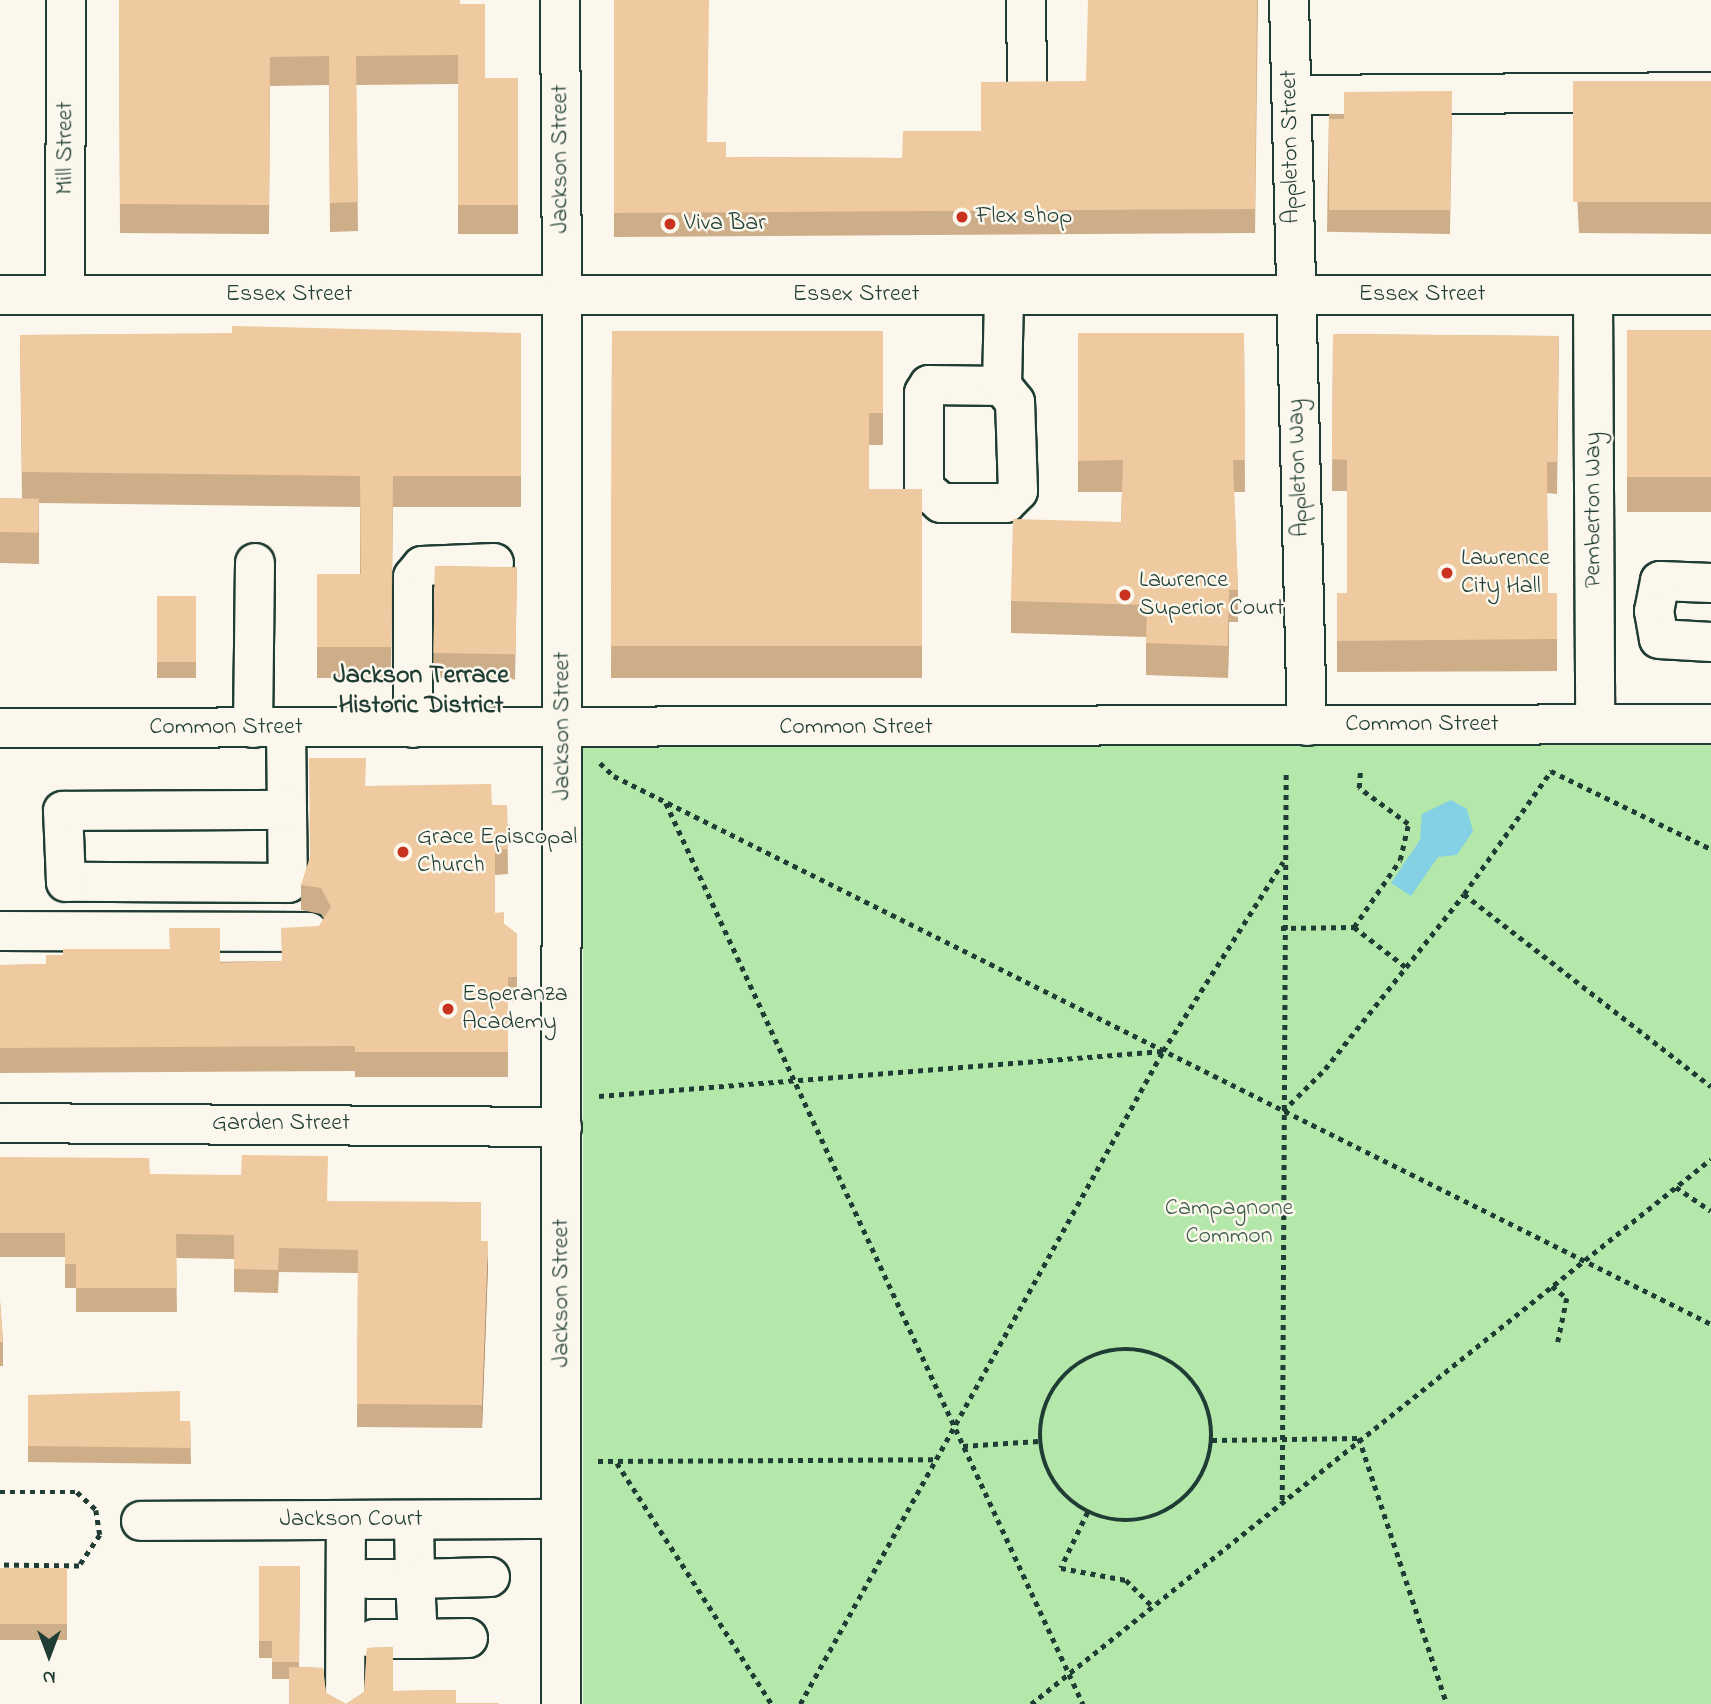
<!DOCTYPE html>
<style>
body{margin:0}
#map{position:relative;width:1711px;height:1704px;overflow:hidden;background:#fbf7ec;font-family:"Indie Flower",sans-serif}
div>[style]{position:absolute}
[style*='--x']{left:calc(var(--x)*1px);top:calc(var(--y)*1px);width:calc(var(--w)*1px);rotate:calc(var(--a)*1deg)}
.green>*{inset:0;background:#b4e8aa;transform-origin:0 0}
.water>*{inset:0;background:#84d0e4}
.path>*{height:4.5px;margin-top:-2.25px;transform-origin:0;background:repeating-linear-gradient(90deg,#1f3d34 0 5px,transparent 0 10px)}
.path>.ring{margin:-2.25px;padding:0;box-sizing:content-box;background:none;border:4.5px solid #1f3d34;border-radius:50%}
.roads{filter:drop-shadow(2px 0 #1f3d34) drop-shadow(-2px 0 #1f3d34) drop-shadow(0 2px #1f3d34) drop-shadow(0 -2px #1f3d34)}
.minor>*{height:38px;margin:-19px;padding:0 19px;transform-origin:19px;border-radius:19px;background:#fbf7ec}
.major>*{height:38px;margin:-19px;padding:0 19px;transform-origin:19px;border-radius:19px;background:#fbf7ec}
.wall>*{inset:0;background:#cead89;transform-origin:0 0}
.shaded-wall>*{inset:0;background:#a78d6f}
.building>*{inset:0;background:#efc99f;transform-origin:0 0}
.dots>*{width:19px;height:19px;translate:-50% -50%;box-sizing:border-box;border:4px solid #fbf7ec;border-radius:50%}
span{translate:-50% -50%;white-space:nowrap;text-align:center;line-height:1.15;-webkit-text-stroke:5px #fbf7ec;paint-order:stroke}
.street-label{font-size:24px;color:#1f3d34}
.poi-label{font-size:24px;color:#1f3d34}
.left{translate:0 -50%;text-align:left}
.park-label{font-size:24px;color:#3d5f4c}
.neighbourhood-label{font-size:26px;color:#1f3d34;font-weight:700}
.north{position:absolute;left:14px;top:1620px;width:70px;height:70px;-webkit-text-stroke:5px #fbf7ec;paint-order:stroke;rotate:180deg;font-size:19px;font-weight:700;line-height:28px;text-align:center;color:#1f3d34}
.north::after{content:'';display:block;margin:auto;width:24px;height:32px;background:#1f3d34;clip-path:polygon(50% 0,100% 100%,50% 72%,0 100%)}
</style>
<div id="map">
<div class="green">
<i style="left:1711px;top:740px;width:964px;height:1128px;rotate:90deg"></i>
</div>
<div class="water">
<i style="clip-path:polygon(1451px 800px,1467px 809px,1473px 831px,1457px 855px,1438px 857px,1411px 896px,1391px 883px,1420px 840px,1422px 814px)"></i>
</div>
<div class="path">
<i style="--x:600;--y:763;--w:19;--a:43"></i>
<i style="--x:614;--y:776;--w:1226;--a:26.54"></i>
<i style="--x:666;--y:803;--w:993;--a:65.16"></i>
<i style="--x:1464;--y:894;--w:313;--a:37.9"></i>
<i style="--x:1354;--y:927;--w:66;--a:37.6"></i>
<i style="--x:1281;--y:928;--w:73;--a:-0.8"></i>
<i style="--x:1354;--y:927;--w:81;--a:-55.5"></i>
<i style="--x:1400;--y:860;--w:37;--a:-77"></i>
<i style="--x:1408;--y:824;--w:61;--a:-143.7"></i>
<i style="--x:1359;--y:788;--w:16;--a:-86"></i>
<i style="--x:599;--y:1096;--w:566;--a:-4.56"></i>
<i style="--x:1163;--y:1051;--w:224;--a:-57.6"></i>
<i style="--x:1283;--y:1111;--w:59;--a:-45"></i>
<i style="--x:1325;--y:1069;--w:223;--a:-51.5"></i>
<i style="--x:1464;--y:894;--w:151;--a:-54.7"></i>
<i style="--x:1551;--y:771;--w:178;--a:26"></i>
<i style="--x:1676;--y:1187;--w:42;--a:34.4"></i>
<i style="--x:1552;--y:1286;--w:19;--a:39"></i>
<i style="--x:1567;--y:1298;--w:45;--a:101.6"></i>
<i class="ring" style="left:1040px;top:1349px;width:167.5px;height:167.5px"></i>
<i style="--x:1212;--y:1440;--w:147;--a:-0.8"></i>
<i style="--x:1359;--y:1438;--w:280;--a:71.7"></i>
<i style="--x:963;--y:1446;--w:76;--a:-3.8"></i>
<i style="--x:598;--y:1461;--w:339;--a:-0.3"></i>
<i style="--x:617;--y:1463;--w:287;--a:57.3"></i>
<i style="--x:0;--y:1492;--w:77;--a:0"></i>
<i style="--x:77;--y:1492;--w:26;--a:43"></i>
<i style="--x:96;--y:1510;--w:25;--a:81"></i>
<i style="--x:100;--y:1535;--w:37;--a:124"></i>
<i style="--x:79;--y:1566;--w:79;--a:-179.3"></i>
<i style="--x:1282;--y:1500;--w:729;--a:-89.69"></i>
<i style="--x:1088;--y:1512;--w:62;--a:115.7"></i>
<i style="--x:1061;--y:1568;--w:66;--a:10.5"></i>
<i style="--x:1126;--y:1580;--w:37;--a:45"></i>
<i style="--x:800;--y:1704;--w:747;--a:-60.93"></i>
<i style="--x:1031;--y:1704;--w:871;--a:-38.71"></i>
</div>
<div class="roads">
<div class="minor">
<i style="--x:560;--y:0;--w:295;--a:89.6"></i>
<i style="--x:1026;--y:0;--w:88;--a:89.3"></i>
<i style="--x:1289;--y:0;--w:726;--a:88.58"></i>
<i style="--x:1291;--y:95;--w:420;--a:-0.4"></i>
<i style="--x:65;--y:295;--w:295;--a:-89.8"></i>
<i style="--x:1593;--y:295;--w:429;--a:89.7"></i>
<i style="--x:1002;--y:386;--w:73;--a:-179.2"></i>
<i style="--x:929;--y:385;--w:9;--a:122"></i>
<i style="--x:924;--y:393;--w:95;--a:90"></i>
<i style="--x:924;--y:488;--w:23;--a:41"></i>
<i style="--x:941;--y:503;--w:65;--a:0"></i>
<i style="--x:1006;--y:503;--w:17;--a:-45"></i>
<i style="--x:1018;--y:491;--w:89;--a:-91.9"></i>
<i style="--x:1015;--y:402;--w:21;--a:-129"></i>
<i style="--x:1002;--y:386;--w:91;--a:-88.7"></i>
<i style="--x:1711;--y:583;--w:51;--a:-177.8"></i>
<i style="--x:1660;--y:581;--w:31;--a:101"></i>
<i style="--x:1654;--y:611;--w:28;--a:80"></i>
<i style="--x:1659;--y:639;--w:52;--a:3.3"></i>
<i style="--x:253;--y:728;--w:165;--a:-89.3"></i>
<i style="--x:286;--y:728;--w:155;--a:89.3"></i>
<i style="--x:288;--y:883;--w:222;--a:-179.7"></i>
<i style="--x:66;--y:882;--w:71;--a:-92.4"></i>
<i style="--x:63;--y:811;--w:224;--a:-0.3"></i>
<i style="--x:413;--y:728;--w:151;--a:-90"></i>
<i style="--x:413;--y:577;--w:14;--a:-51"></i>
<i style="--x:422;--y:566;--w:72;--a:-2.4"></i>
<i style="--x:0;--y:931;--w:309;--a:0.2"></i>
<i style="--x:0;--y:1123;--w:562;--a:0.41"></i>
<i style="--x:141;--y:1521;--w:420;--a:-0.3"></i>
<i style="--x:368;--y:1579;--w:47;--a:0"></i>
<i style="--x:415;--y:1579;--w:59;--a:-91"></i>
<i style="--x:468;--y:1638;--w:50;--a:178.9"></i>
<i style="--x:418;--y:1639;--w:60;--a:-92.9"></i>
<i style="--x:415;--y:1579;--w:75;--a:-1.5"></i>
<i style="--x:374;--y:1639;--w:44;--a:0"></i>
<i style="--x:345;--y:1704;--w:184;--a:-89.7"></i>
</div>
<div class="major">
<i style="--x:0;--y:295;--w:1711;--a:0"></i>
<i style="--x:0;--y:728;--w:1711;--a:-0.13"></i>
<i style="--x:561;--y:1704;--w:1409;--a:-89.96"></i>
</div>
</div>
<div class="wall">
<i style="clip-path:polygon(119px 0,460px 4px,485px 78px,518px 78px,518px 234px,458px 234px,458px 84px,356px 85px,358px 231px,330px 232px,329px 85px,270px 86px,269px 234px,120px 233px)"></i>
<i style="clip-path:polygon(614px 0,707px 142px,726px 157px,902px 158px,981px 131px,1258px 0,1255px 233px,614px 237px)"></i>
<i style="clip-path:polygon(1711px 81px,1711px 234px,1579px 233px,1573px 115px,1573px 83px)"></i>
<i style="left:1452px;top:116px;width:118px;height:123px;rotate:91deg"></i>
<i style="left:1711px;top:330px;width:182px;height:84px;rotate:90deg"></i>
<i style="clip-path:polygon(612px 331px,883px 331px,883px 445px,869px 445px,869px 489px,922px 489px,922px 678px,611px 678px)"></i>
<i style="clip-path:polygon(521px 333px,521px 507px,393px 507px,391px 678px,317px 678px,317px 574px,360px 574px,360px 507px,39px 503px,39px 564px,0 563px,0 498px,22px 499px,20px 335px)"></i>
<i style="clip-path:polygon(1078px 333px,1244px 333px,1245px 492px,1234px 492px,1238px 590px,1238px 622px,1229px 622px,1228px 678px,1146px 675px,1146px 637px,1011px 633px,1011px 601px,1121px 522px,1122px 492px,1078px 492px)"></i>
<i style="clip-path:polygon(1333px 334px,1559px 336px,1557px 494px,1547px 493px,1548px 593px,1557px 593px,1557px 671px,1337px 672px,1337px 593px,1347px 593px,1347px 491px,1332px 491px)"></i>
<i style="left:435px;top:566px;width:82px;height:112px;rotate:1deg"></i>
<i style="left:157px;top:596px;width:39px;height:82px"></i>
<i style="clip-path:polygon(366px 786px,492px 805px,507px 805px,508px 874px,495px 875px,495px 913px,504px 924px,517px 934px,517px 1002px,508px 1002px,508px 1077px,355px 1077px,355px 1071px,0 1073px,0 965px,281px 961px,319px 926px,324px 919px,321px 914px,301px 910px,301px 885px)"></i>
<i style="clip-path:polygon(0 1157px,150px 1174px,328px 1201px,481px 1241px,488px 1265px,482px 1428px,357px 1427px,358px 1273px,279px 1272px,278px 1293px,234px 1292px,234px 1259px,176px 1258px,177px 1312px,76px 1312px,76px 1288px,65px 1288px,65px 1257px,0 1257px)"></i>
<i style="clip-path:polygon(0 1301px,3px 1342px,3px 1366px,0 1366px)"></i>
<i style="clip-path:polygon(28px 1395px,180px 1421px,190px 1421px,191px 1464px,28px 1462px)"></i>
<i style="clip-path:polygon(259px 1566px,300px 1566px,299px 1667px,323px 1668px,326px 1693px,346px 1704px,364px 1692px,367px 1648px,393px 1647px,393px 1691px,456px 1690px,456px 1703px,499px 1703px,499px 1704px,289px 1704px,289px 1679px,272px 1679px,272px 1658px,259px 1658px)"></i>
<i style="left:0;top:1568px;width:67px;height:72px"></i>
</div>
<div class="shaded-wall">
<i style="clip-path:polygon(1229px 590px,1229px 622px,1228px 678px,1228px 646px)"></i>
<i style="clip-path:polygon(488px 1241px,488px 1265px,482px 1428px,482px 1405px)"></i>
</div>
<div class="building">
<i style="clip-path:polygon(119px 0,460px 0,460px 4px,485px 4px,485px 78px,518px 78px,518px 205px,458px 205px,458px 55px,356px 56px,358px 202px,330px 203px,329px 56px,270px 57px,269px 205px,120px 204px)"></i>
<i style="clip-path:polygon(614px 0,709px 0,707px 142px,726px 142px,726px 157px,902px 158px,903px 131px,981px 131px,981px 82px,1086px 81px,1088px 0,1257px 0,1255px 209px,614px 213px)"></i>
<i style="left:1711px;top:81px;width:121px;height:138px;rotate:90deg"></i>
<i style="clip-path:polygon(1452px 91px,1450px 210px,1329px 210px,1329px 119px,1344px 119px,1344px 92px)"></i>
<i style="clip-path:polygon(232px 326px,521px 333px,521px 476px,393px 476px,391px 647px,317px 647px,317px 574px,361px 574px,360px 476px,22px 472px,20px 335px,232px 333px)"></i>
<i style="left:1711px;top:330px;width:147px;height:84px;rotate:90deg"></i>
<i style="clip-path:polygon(612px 331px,883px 331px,883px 413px,869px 413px,869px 489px,922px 489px,922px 646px,611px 646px)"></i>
<i style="clip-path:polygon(1078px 333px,1244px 333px,1245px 460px,1233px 460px,1238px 590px,1229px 590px,1228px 646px,1146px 643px,1147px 605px,1011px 601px,1013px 519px,1121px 522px,1123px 460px,1078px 461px)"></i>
<i style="clip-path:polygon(1333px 334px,1559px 336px,1557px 462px,1547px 462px,1548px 593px,1557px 593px,1557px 639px,1337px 641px,1337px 593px,1347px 593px,1347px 460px,1332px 459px)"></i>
<i style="left:0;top:498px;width:39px;height:34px;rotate:1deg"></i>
<i style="left:435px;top:566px;width:82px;height:87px;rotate:1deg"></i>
<i style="left:157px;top:596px;width:39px;height:66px"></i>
<i style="clip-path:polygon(309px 758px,366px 758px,365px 786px,491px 784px,492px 805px,507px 805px,508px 849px,495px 850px,495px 913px,504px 912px,504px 924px,517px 934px,517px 977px,508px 977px,508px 1052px,355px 1052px,355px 1046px,0 1048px,0 965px,46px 964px,46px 955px,63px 955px,63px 949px,170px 949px,169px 928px,220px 928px,220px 963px,282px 961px,281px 928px,319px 926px,331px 907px,321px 888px,301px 885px,310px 857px)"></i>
<i style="clip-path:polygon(242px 1155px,328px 1156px,327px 1201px,481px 1202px,481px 1241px,488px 1241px,482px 1405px,357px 1404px,358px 1250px,279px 1248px,278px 1270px,234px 1269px,234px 1235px,176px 1234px,177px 1288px,76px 1288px,76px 1264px,65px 1264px,65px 1233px,0 1233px,0 1157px,149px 1158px,150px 1174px,241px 1175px)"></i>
<i style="clip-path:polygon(0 1301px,3px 1342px,0 1342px)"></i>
<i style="clip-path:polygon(180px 1391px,180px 1421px,190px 1421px,191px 1448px,28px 1446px,28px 1395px)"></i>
<i style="clip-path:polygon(259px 1566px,300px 1566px,299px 1662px,272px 1662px,272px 1641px,259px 1641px)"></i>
<i style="left:0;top:1568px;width:67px;height:56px"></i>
<i style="clip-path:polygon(393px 1647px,393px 1691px,456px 1690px,456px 1703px,499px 1703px,499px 1704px,289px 1704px,289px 1667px,323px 1668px,326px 1693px,346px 1704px,364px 1692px,367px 1648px)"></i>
</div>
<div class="dots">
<i style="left:962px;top:217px;background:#c8321e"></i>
<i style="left:670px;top:224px;background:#c8321e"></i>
<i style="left:1447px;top:573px;background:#c8321e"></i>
<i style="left:1125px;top:595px;background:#c8321e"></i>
<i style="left:403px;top:852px;background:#c8321e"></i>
<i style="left:448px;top:1009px;background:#c8321e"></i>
</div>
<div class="street-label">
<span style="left:1291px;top:147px;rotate:-91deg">Appleton Street</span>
<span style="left:66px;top:148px;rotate:-90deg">Mill Street</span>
<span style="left:561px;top:159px;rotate:-90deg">Jackson Street</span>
<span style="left:289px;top:295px">Essex Street</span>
<span style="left:856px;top:295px">Essex Street</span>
<span style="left:1422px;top:295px">Essex Street</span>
<span style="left:1299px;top:468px;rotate:-92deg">Appleton Way</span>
<span style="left:1594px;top:510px;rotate:-90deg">Pemberton Way</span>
<span style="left:1422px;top:725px">Common Street</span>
<span style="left:563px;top:726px;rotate:-90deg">Jackson Street</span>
<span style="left:226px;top:728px">Common Street</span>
<span style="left:856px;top:728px">Common Street</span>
<span style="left:281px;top:1124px">Garden Street</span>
<span style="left:562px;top:1293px;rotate:-90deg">Jackson Street</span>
<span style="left:351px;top:1520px">Jackson Court</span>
</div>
<div class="poi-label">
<span class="left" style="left:976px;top:217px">Flex shop</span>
<span class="left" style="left:684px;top:224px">Viva Bar</span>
<span class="left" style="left:1461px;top:573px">Lawrence<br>City Hall</span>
<span class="left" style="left:1139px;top:595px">Lawrence<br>Superior Court</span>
<span class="left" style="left:417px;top:852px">Grace Episcopal<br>Church</span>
<span class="left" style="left:462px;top:1009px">Esperanza<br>Academy</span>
</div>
<div class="park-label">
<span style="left:1229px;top:1223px">Campagnone<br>Common</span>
</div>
<div class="neighbourhood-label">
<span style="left:421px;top:692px">Jackson Terrace<br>Historic District</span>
</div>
<div class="north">N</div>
</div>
